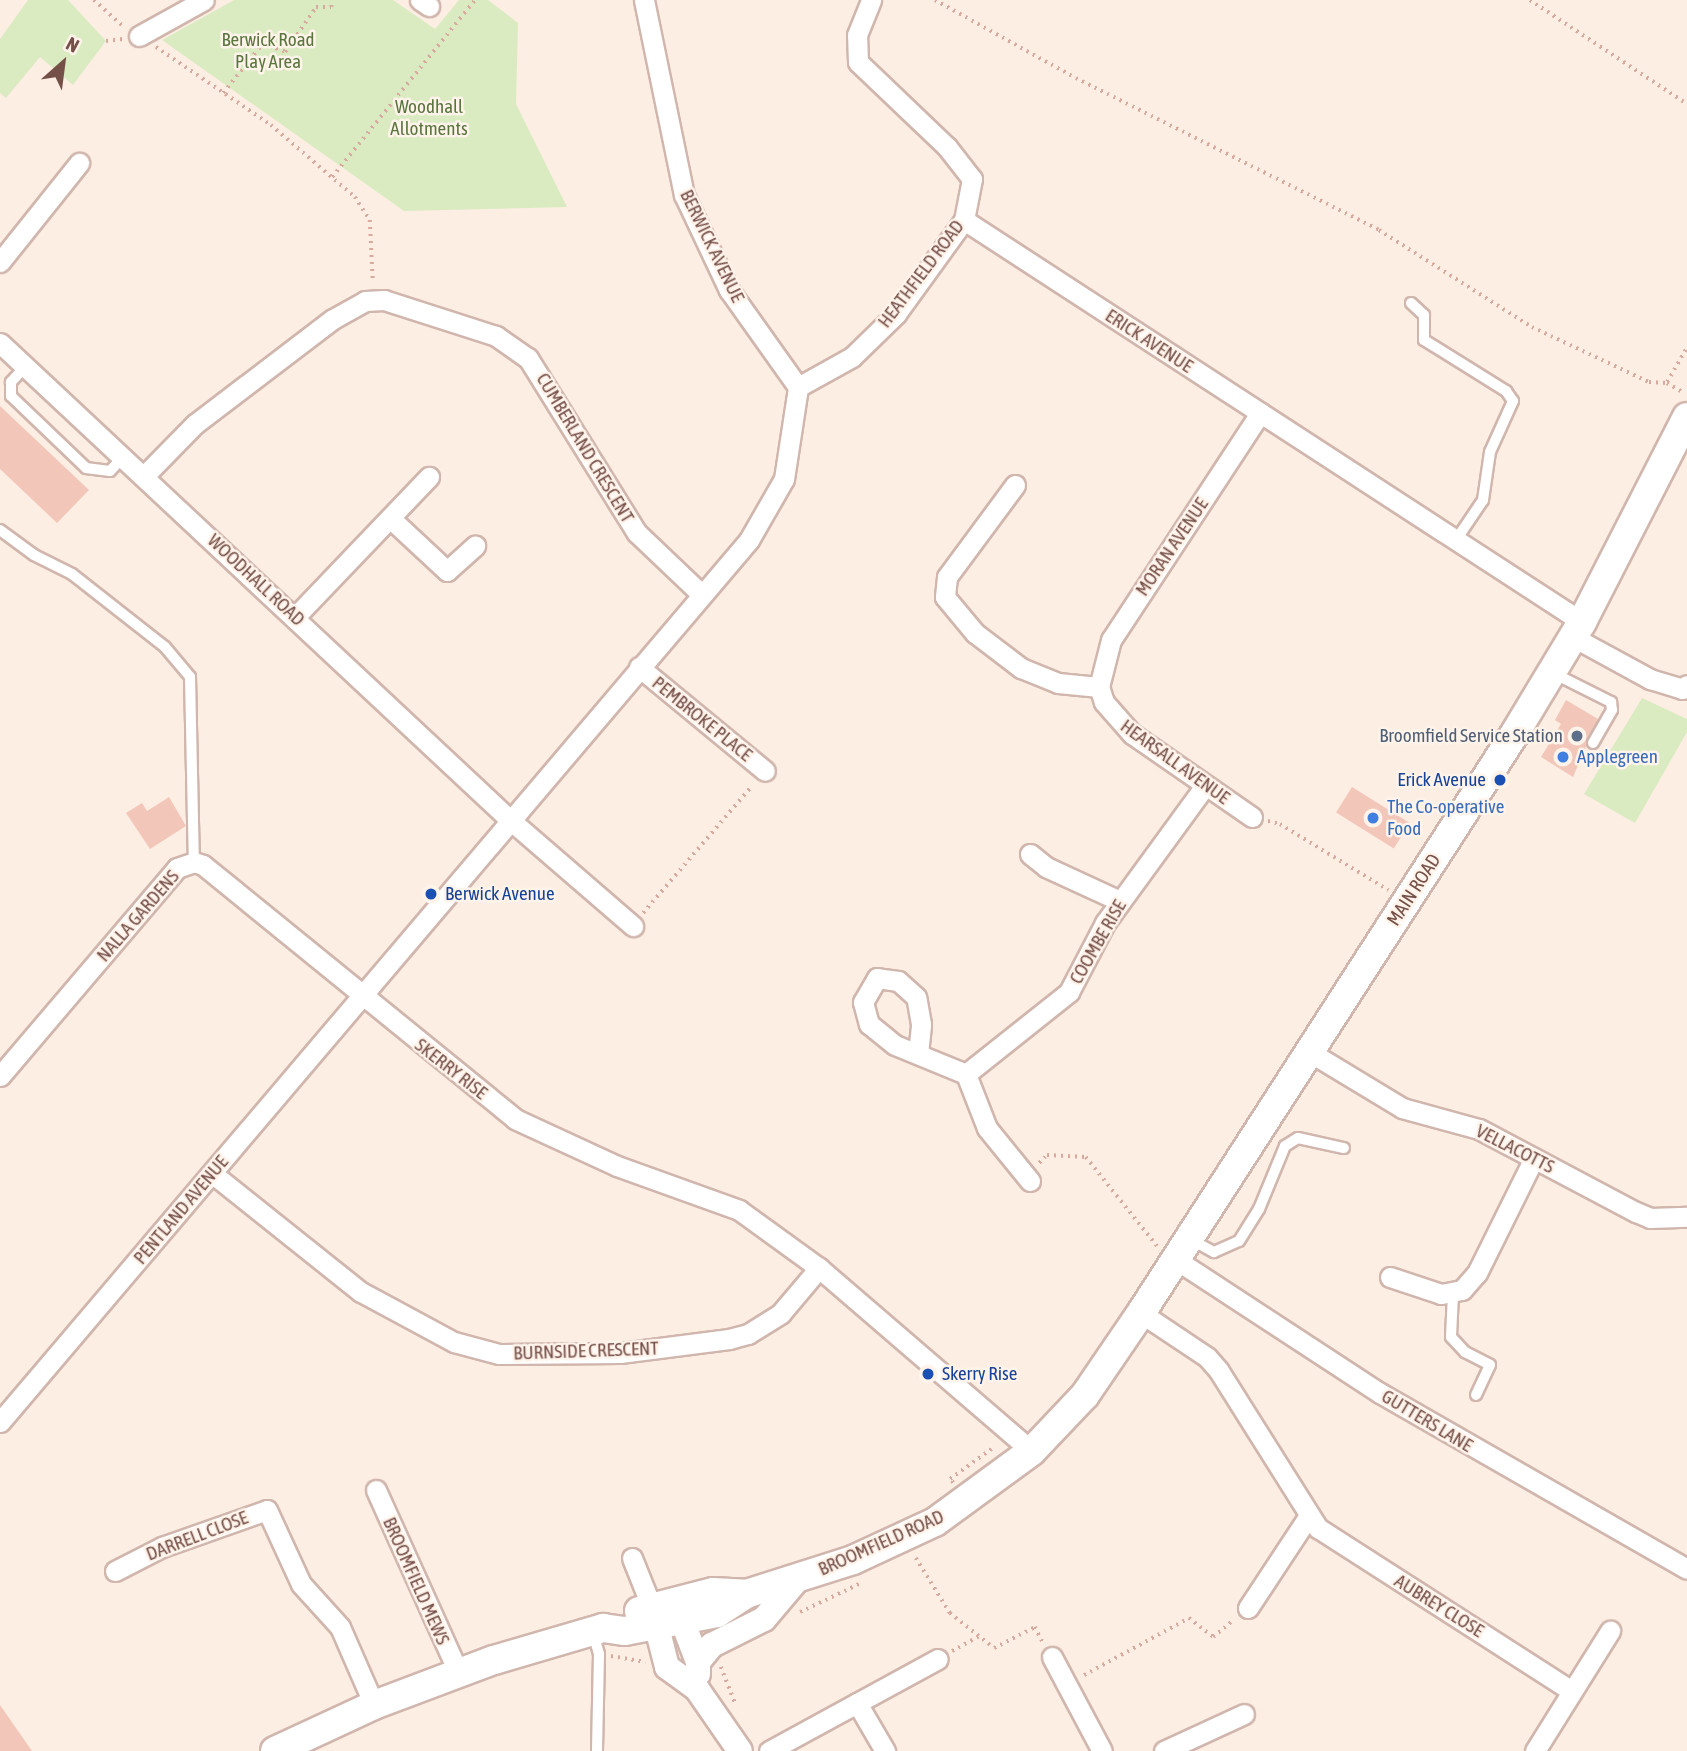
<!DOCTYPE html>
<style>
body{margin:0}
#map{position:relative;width:1687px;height:1751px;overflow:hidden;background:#fdeee3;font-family:"Asap Condensed",sans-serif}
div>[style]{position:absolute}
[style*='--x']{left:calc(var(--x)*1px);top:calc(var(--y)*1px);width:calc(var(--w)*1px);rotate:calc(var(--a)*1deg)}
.green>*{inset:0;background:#daebc2}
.building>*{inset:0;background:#f3c6ba;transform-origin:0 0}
.path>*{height:3.5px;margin-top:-1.75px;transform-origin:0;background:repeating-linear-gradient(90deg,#d8a99e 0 2px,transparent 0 7px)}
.roads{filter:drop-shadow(2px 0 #d0b6ad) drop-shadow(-2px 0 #d0b6ad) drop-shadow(0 2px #d0b6ad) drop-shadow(0 -2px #d0b6ad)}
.service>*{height:10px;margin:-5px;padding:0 5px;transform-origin:5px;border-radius:5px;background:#fff}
.minor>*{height:19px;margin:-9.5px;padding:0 9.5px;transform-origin:9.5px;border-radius:9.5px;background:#fff}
.tertiary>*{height:24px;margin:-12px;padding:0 12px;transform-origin:12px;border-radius:12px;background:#fff}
.secondary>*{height:28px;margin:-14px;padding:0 14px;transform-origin:14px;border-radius:14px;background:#fff}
.dots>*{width:19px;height:19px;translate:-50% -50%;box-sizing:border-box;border:4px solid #fff3ea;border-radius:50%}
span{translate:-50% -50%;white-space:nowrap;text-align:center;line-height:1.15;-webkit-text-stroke:5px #fff3ea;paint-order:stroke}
.park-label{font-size:19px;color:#59763e}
.street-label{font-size:19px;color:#755049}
.service-label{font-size:19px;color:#4e5e75}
.right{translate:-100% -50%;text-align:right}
.shop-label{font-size:19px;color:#366cbe}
.left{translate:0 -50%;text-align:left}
.transit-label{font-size:19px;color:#164399}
.north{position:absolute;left:28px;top:28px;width:70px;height:70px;-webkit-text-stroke:5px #fff3ea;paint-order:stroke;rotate:28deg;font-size:19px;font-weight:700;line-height:28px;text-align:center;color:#755049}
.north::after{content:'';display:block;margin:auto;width:24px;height:32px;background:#755049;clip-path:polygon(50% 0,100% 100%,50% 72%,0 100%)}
</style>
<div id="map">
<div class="green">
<i style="clip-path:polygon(28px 0,68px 0,106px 41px,73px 85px,40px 57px,6px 98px,0 93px,0 39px)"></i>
<i style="clip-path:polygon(234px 0,393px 0,435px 29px,459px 0,488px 0,518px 23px,516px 104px,567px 207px,404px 211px,162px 40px)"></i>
<i style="clip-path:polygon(1642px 698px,1687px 719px,1687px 732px,1635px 823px,1584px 794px)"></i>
</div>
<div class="building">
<i style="clip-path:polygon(0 406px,89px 490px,57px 523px,0 469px)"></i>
<i style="clip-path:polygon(1566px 700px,1598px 719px,1573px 777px,1541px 757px,1561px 724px,1555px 720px)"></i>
<i style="left:1352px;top:787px;width:68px;height:30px;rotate:32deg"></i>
<i style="clip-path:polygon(169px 797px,186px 826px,150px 849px,126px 813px,142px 803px,147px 811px)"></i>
<i style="clip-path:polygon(0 1705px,32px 1751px,0 1751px)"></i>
</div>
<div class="path">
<i style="--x:94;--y:0;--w:39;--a:42"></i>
<i style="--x:935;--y:0;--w:161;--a:29"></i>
<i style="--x:1076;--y:78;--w:339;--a:26.6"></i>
<i style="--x:1379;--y:230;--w:181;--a:32.4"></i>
<i style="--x:1532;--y:327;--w:129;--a:25.2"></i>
<i style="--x:1649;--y:382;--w:18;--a:3"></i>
<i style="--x:1667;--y:383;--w:20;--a:30"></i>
<i style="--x:1530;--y:0;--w:188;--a:33.5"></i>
<i style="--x:106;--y:41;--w:17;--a:-7"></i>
<i style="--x:156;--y:47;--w:139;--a:34.1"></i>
<i style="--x:271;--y:125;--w:111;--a:40.6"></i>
<i style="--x:355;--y:197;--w:27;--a:57"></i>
<i style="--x:370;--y:220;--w:62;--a:87.2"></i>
<i style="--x:223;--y:93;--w:64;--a:-51.3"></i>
<i style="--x:263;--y:43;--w:24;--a:22"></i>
<i style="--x:285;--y:52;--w:55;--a:-55.4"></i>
<i style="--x:316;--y:7;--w:15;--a:0"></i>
<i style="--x:331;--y:7;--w:7;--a:-82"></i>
<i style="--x:332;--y:177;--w:228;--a:-51.1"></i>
<i style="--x:1667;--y:382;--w:39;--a:-60"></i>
<i style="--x:1268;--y:821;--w:12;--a:14"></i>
<i style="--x:1280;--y:824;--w:127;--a:31.4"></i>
<i style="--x:643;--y:913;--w:167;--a:-49.4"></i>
<i style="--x:1039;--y:1163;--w:11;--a:-45"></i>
<i style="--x:1047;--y:1155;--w:39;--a:3"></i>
<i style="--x:1086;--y:1157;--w:114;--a:51.4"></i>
<i style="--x:953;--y:1483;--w:5;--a:-127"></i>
<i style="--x:950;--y:1479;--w:54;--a:-36"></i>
<i style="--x:916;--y:1558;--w:65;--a:58.3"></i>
<i style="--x:950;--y:1613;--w:56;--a:38.5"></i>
<i style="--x:994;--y:1648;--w:46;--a:-27.1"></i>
<i style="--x:1035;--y:1627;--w:16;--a:63"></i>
<i style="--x:800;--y:1612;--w:65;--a:-25.4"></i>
<i style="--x:952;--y:1651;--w:31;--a:-29"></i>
<i style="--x:611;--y:1656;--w:35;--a:10"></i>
<i style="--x:721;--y:1667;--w:41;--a:68.5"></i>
<i style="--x:1084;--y:1675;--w:119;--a:-28.5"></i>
<i style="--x:1189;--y:1618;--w:31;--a:38"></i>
<i style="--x:1213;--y:1637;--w:26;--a:-40"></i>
</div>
<div class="roads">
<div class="service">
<i style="--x:1411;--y:303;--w:18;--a:43"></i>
<i style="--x:1424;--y:315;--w:25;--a:90"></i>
<i style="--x:1424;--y:340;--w:97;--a:31.9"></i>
<i style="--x:1506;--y:391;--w:12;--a:55"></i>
<i style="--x:1513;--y:401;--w:56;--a:114.3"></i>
<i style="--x:1490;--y:452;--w:49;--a:98.3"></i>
<i style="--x:1483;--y:500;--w:48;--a:124"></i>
<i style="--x:25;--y:367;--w:21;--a:133"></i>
<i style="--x:11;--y:382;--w:14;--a:90"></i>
<i style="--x:11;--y:396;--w:104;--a:43.8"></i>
<i style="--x:86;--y:468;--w:24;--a:7"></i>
<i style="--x:110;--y:471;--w:19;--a:-47"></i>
<i style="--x:0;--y:530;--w:42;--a:36.3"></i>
<i style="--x:34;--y:555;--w:42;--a:26.6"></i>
<i style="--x:72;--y:574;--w:118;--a:38.1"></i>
<i style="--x:165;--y:647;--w:39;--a:50"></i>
<i style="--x:190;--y:677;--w:185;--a:88.8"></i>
<i style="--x:1555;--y:674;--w:63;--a:26.6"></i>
<i style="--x:1611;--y:702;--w:8;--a:83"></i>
<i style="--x:1612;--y:710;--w:38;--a:120"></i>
<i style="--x:1192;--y:1240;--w:25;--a:29"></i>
<i style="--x:1214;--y:1252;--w:27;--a:-24"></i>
<i style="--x:1239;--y:1241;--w:38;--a:-58"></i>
<i style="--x:1259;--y:1209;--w:68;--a:-67.6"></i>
<i style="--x:1285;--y:1146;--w:15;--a:-32"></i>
<i style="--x:1298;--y:1138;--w:47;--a:12.3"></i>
<i style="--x:1453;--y:1294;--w:43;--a:92.7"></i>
<i style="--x:1451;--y:1337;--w:21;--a:47"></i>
<i style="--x:1465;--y:1352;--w:28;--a:27"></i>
<i style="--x:1490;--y:1365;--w:33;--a:115"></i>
<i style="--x:593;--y:1633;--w:22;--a:74"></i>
<i style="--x:599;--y:1654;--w:97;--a:91.2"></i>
</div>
<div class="minor">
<i style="--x:420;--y:0;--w:11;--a:34"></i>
<i style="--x:139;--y:36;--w:74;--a:-29"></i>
<i style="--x:964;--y:220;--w:737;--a:33.04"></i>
<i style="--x:0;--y:262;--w:127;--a:-51.4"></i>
<i style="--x:0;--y:343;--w:697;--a:43.08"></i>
<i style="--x:509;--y:819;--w:164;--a:40.8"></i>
<i style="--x:798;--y:387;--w:62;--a:-29.1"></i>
<i style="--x:852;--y:357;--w:62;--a:-44.3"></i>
<i style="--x:896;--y:314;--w:116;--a:-54.1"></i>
<i style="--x:964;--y:220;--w:42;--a:-79"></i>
<i style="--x:972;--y:179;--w:41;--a:-128"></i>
<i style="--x:947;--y:147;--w:123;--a:-136.3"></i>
<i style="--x:858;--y:62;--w:27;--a:-92"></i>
<i style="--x:857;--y:35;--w:38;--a:-68"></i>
<i style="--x:144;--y:476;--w:73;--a:-45.6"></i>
<i style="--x:195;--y:424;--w:173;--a:-37.3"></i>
<i style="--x:333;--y:319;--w:37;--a:-29"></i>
<i style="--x:365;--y:301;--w:19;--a:-3"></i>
<i style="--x:384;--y:300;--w:118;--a:17.8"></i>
<i style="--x:496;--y:336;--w:39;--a:35"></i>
<i style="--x:528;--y:358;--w:206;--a:58.1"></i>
<i style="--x:637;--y:533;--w:88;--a:43.6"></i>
<i style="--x:1015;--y:485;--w:114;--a:126.5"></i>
<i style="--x:947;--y:577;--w:20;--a:96"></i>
<i style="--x:945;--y:597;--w:47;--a:50.2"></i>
<i style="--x:975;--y:633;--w:58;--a:37.3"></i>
<i style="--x:1021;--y:668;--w:40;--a:22"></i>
<i style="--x:1058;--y:683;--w:41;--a:5.6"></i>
<i style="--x:390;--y:518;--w:78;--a:42.9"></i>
<i style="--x:447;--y:571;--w:38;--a:-42"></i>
<i style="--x:295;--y:617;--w:194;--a:-46.3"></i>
<i style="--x:1573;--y:637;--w:88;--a:28.6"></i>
<i style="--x:1650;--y:679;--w:34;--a:17"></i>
<i style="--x:1682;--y:689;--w:6;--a:-39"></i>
<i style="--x:639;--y:667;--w:163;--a:39.5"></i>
<i style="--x:1252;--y:817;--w:146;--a:-145.3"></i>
<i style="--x:1132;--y:734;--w:43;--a:-131.2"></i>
<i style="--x:1104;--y:702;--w:16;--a:-108"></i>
<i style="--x:1099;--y:687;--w:49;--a:-75.7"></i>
<i style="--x:1111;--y:640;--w:272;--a:-56.7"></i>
<i style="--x:1030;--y:854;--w:21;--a:39"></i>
<i style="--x:1046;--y:867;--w:81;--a:24.7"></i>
<i style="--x:1308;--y:1051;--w:110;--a:31.2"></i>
<i style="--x:1402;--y:1108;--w:80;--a:15.3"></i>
<i style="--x:1479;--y:1129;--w:178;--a:27.9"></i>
<i style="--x:1636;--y:1212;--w:15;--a:23"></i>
<i style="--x:1650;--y:1218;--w:37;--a:-2"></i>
<i style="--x:918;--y:1054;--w:30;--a:-84"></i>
<i style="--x:921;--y:1024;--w:27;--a:-100"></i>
<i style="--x:916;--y:997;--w:24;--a:-138"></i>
<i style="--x:898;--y:981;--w:21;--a:-172"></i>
<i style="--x:877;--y:978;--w:28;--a:120"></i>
<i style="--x:863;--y:1002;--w:23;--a:75"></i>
<i style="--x:869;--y:1024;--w:33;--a:39"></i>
<i style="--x:895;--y:1045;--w:77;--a:22.2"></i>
<i style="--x:0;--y:1076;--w:273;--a:-49.6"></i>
<i style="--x:177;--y:868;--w:18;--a:-19"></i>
<i style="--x:194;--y:862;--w:9;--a:18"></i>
<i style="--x:203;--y:865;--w:402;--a:39.1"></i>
<i style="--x:515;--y:1119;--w:112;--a:24.7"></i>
<i style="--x:617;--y:1166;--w:130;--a:19.8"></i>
<i style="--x:739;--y:1210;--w:99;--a:35.9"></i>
<i style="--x:819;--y:1268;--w:281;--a:40.7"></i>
<i style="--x:213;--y:1174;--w:189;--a:38.6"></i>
<i style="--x:361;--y:1292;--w:106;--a:28.3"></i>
<i style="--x:454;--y:1342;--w:47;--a:14.9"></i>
<i style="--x:499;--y:1354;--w:121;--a:-0.5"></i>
<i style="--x:620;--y:1353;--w:110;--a:-7.3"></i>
<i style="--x:729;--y:1339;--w:20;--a:-15"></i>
<i style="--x:748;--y:1334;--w:39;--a:-32"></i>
<i style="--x:781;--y:1313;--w:59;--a:-49.8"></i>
<i style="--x:1030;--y:1181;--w:68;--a:-129.1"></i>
<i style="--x:987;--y:1128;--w:58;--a:-111.3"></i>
<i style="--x:966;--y:1074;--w:132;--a:-38.5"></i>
<i style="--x:1069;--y:992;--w:78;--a:-62.4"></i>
<i style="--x:1105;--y:923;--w:170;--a:-53.9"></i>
<i style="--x:1175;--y:1259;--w:245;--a:33.2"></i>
<i style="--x:1380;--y:1393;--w:354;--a:29.8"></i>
<i style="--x:1390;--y:1277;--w:54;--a:18.4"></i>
<i style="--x:1441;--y:1294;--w:21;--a:-11"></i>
<i style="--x:1462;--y:1290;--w:23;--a:-49"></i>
<i style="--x:1477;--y:1273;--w:128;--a:-63.6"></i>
<i style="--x:1141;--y:1313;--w:79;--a:33.7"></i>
<i style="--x:1207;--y:1357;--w:18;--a:49"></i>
<i style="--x:1219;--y:1371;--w:186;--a:57.8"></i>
<i style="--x:1318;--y:1528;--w:302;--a:32.7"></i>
<i style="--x:0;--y:1422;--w:1157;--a:-49.66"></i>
<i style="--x:749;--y:540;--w:70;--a:-60.2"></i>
<i style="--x:784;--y:479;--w:93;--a:-81.3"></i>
<i style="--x:798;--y:387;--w:119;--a:-125.4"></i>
<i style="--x:729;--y:290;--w:105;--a:-115.3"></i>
<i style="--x:684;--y:195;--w:199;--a:-101.6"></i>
<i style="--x:376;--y:1490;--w:200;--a:65.7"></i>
<i style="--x:632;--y:1558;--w:54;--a:68.2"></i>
<i style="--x:115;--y:1571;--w:53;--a:-27.1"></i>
<i style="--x:162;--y:1547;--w:111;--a:-19.4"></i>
<i style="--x:267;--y:1510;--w:81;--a:65.3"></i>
<i style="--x:301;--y:1584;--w:58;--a:47.8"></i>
<i style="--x:340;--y:1627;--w:85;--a:66.4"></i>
<i style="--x:1248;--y:1608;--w:109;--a:-56.6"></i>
<i style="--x:1052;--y:1657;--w:106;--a:62"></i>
<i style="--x:857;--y:1703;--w:56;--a:59.7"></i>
<i style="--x:769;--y:1751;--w:192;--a:-28.6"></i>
<i style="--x:1164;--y:1751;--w:88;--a:-24.8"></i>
<i style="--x:1535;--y:1751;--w:142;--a:-58"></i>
</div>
<div class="tertiary">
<i style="--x:652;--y:1608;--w:61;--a:75.7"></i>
<i style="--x:667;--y:1667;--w:37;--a:36"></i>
<i style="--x:697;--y:1689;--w:75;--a:55.3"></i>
<i style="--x:663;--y:1613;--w:27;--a:34"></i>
<i style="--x:685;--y:1628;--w:36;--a:69"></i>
<i style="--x:698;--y:1662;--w:12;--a:90"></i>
<i style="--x:698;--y:1662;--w:22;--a:-51"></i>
<i style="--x:712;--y:1645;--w:58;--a:-26.6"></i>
<i style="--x:764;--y:1619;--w:51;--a:-49.8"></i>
</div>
<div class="secondary">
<i style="--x:639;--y:1611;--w:76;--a:-14.4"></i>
<i style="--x:713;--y:1592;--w:33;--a:3"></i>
<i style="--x:275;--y:1751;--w:109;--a:-24.9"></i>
<i style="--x:374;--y:1705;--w:128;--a:-20.6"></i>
<i style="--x:494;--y:1660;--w:114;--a:-16.4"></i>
<i style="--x:603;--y:1628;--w:22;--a:8"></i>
<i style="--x:625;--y:1631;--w:94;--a:-11.1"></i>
<i style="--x:717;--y:1613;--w:35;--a:-33"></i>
<i style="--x:746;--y:1594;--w:112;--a:-17.6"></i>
<i style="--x:853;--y:1560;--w:90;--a:-24.9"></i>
<i style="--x:935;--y:1522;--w:120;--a:-36.2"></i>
<i style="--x:1032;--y:1451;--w:77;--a:-46.6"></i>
<i style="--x:1085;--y:1395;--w:99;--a:-55.7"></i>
<i style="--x:1141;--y:1313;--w:690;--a:-57.18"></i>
<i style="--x:1515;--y:733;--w:130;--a:-58.9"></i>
<i style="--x:1582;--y:622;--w:230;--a:-62.9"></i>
</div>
</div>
<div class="dots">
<i style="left:1577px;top:736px;background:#5c6f8a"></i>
<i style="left:1563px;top:757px;background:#3f7fe0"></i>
<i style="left:1500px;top:780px;background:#1a4fb4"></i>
<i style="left:1373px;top:818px;background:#3f7fe0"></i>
<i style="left:431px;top:894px;background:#1a4fb4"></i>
<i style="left:928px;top:1374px;background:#1a4fb4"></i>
</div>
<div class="park-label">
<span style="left:268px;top:51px">Berwick Road<br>Play Area</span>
<span style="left:429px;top:118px">Woodhall<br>Allotments</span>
</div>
<div class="street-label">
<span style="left:712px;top:246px;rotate:64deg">BERWICK AVENUE</span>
<span style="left:921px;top:274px;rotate:-53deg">HEATHFIELD ROAD</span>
<span style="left:1149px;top:341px;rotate:33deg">ERICK AVENUE</span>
<span style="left:585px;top:448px;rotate:59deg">CUMBERLAND CRESCENT</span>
<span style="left:1172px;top:547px;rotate:-56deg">MORAN AVENUE</span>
<span style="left:256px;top:580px;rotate:43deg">WOODHALL ROAD</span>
<span style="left:702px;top:719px;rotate:39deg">PEMBROKE PLACE</span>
<span style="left:1175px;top:762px;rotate:36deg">HEARSALL AVENUE</span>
<span style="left:1414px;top:890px;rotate:-57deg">MAIN ROAD</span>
<span style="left:138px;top:916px;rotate:-49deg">NALLA GARDENS</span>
<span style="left:1098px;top:942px;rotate:-60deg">COOMBE RISE</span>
<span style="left:451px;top:1069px;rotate:38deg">SKERRY RISE</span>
<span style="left:1515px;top:1149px;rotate:27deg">VELLACOTTS</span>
<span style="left:181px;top:1210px;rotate:-50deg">PENTLAND AVENUE</span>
<span style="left:586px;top:1351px;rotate:-2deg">BURNSIDE CRESCENT</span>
<span style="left:1427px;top:1421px;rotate:31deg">GUTTERS LANE</span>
<span style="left:197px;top:1536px;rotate:-21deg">DARRELL CLOSE</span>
<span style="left:881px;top:1543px;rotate:-24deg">BROOMFIELD ROAD</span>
<span style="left:416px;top:1581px;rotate:66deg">BROOMFIELD MEWS</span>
<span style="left:1439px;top:1606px;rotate:32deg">AUBREY CLOSE</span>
</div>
<div class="service-label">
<span class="right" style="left:1563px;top:736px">Broomfield Service Station</span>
</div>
<div class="shop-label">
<span class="left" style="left:1577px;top:757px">Applegreen</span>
<span class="left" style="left:1387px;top:818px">The Co-operative<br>Food</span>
</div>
<div class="transit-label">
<span class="right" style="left:1486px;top:780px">Erick Avenue</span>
<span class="left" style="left:445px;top:894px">Berwick Avenue</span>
<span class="left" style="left:942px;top:1374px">Skerry Rise</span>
</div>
<div class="north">N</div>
</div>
